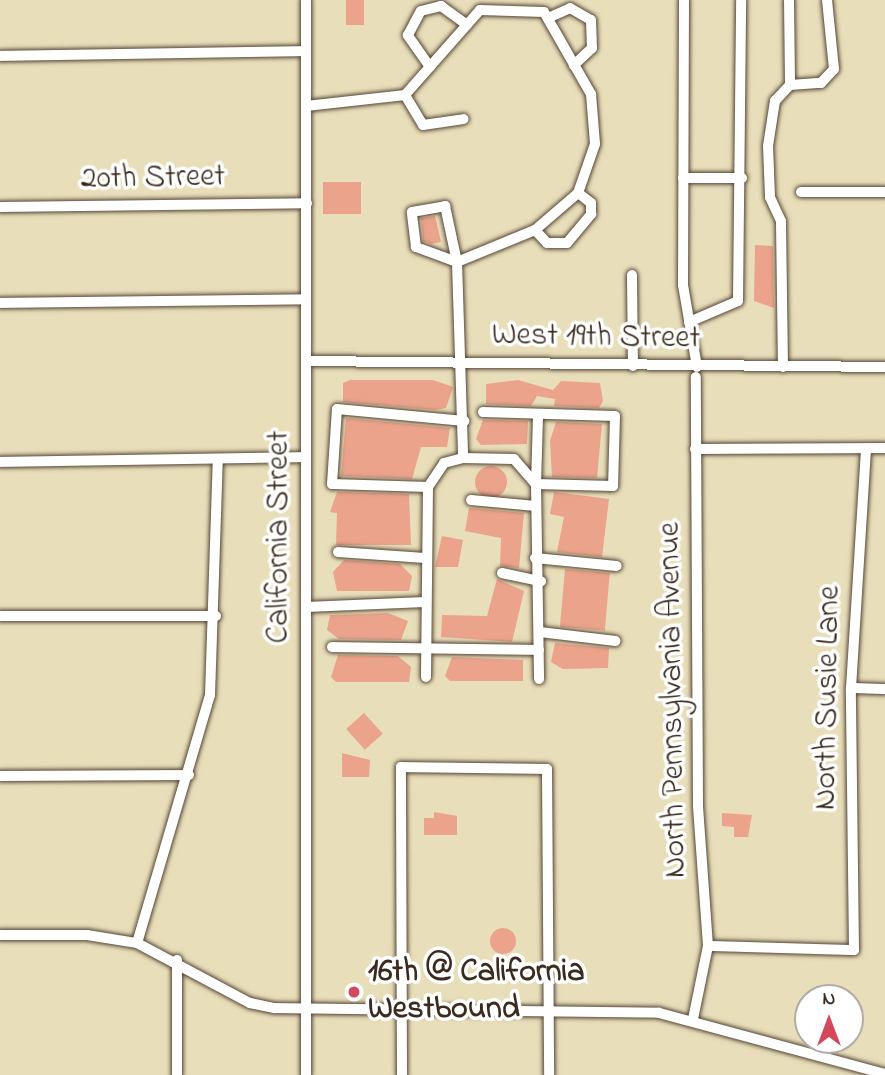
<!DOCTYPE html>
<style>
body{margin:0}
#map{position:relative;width:885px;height:1075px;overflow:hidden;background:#e8deba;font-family:"Indie Flower",sans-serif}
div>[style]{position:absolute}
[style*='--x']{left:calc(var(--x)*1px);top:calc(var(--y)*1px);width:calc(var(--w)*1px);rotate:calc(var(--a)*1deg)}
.building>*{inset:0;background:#eba38c;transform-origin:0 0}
.round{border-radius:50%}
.roads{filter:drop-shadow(0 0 2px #554535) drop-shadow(0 0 2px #554535)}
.minor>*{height:10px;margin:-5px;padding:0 5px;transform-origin:5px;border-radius:5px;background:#fff}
.dots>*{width:19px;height:19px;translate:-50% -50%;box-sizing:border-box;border:4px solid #fff;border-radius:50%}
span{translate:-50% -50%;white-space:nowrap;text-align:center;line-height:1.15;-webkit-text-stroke:7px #fff;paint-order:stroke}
.street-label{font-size:32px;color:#3b2a1e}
.poi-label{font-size:32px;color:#3b2a1e;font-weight:700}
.left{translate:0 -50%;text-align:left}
.north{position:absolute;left:794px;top:984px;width:70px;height:70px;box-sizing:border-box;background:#fff;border:2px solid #b1aaa5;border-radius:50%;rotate:0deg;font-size:19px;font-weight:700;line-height:28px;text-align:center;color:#3b2a1e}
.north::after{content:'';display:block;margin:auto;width:24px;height:32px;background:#d1495b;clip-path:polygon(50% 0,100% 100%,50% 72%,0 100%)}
</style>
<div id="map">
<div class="building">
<i style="left:346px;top:0;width:18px;height:25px"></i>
<i style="left:323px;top:182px;width:38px;height:32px"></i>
<i style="clip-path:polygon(435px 216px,441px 242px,431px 244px,423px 241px,421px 218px)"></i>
<i style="clip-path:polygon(755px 245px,773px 246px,774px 308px,754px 301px)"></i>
<i style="clip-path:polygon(350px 380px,433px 380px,453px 387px,446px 408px,436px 410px,343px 402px,343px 383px)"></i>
<i style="clip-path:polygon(518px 380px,553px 390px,561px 381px,600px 383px,603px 401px,599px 408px,554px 406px,555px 399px,537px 396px,531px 406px,486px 404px,486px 384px)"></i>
<i style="clip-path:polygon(346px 418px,450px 428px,447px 447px,421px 447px,412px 479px,341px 476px)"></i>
<i style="clip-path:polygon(483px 420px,528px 421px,527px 444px,481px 445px,476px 439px)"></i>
<i style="clip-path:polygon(556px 422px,602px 424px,597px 478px,552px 477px,550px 441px)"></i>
<i class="round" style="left:475px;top:466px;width:32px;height:32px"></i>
<i style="clip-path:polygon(337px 492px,409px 494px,411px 545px,336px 545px,337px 513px,330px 512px)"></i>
<i style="clip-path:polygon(554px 492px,609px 499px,602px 557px,557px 552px,564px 517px,550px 514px)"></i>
<i style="clip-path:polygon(469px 508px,524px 513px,519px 568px,500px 566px,501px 538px,465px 531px)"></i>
<i style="clip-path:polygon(442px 536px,463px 540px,458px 567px,435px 567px)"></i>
<i style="clip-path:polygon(344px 560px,400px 564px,412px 576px,409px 591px,337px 591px,333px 572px)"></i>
<i style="left:565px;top:569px;width:45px;height:58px;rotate:5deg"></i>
<i style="clip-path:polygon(497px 579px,524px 591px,512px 642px,441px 637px,442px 615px,487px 616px)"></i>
<i style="clip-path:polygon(388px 613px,408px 621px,401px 640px,339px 639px,327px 630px,330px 615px)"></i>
<i style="clip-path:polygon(555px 643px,609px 648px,608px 668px,563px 669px,551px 662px)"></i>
<i style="clip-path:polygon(338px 655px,398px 656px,411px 667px,409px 682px,336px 682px,331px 677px)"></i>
<i style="clip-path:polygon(452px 657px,523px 660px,523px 681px,450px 681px,445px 676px)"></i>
<i style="left:364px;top:713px;width:28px;height:24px;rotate:48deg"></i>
<i style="clip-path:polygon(342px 753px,370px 760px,369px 777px,342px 777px)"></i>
<i style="clip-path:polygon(434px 812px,457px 816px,457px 835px,424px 835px,424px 818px,434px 818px)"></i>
<i style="clip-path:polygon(722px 813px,752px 815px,748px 837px,734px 837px,734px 827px,722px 826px)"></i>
<i class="round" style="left:490px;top:928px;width:26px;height:26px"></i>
</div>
<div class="roads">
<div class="minor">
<i style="--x:306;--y:0;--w:1075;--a:90"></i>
<i style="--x:684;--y:0;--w:285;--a:90.2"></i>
<i style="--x:683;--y:285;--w:83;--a:80.3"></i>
<i style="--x:789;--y:0;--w:85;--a:89.3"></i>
<i style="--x:548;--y:18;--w:24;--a:-24"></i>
<i style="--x:570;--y:8;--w:24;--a:30"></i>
<i style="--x:591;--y:20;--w:28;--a:88"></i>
<i style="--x:592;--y:48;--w:25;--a:137"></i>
<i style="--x:0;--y:56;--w:306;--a:-0.9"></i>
<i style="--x:430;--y:67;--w:39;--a:-125"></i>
<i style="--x:408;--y:35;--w:27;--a:-62"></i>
<i style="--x:421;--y:11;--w:21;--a:-14"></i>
<i style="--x:441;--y:6;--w:32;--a:36"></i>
<i style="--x:405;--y:95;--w:35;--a:59"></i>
<i style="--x:423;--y:125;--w:41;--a:-8.3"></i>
<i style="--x:306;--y:106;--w:100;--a:-6.3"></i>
<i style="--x:405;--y:95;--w:113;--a:-48.6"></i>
<i style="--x:480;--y:10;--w:64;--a:1.8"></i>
<i style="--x:544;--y:12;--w:95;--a:60.2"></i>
<i style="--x:591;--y:94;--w:50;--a:85.4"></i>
<i style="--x:595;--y:144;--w:52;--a:109.1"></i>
<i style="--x:578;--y:193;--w:57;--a:139.3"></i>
<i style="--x:535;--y:230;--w:84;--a:157.7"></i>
<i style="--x:457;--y:262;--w:44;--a:-159.9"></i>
<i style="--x:416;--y:247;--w:35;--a:-97"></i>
<i style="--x:412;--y:212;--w:34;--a:-10"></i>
<i style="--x:445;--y:206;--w:57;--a:77.9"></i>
<i style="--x:457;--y:262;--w:196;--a:88.2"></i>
<i style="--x:683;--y:178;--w:59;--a:0"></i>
<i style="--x:801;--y:192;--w:84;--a:0"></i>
<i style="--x:0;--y:207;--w:307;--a:-0.7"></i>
<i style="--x:535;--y:230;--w:18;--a:47"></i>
<i style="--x:547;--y:243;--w:20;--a:0"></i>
<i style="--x:567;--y:243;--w:38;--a:-50"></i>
<i style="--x:591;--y:214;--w:11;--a:-90"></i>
<i style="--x:591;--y:203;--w:16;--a:-142"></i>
<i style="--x:632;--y:275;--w:91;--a:89.4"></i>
<i style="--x:0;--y:303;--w:306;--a:-0.7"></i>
<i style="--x:689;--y:322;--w:53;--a:-23.2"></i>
<i style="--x:738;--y:301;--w:301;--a:-89.4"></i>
<i style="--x:306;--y:361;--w:579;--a:0.59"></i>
<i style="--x:783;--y:367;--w:146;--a:-90.8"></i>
<i style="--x:781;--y:221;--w:26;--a:-115"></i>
<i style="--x:770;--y:197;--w:51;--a:-92.2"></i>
<i style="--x:768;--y:146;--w:46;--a:-81.2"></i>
<i style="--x:775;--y:101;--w:22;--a:-47"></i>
<i style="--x:790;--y:85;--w:31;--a:-4"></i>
<i style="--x:821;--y:83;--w:19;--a:-47"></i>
<i style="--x:834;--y:69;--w:69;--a:-95.8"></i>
<i style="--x:483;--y:412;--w:132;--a:1.7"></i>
<i style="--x:615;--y:416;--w:70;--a:91.6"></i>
<i style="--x:613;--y:486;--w:77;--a:-178.5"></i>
<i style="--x:536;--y:484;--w:68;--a:-88.3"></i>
<i style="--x:695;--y:449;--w:190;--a:-0.3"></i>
<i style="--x:0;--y:462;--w:306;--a:-0.9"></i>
<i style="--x:428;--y:487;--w:96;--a:-178.2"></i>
<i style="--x:332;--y:484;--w:75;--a:-86.2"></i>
<i style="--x:337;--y:409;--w:128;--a:5.4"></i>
<i style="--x:471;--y:500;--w:65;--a:5.3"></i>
<i style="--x:338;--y:552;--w:87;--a:3.9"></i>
<i style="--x:535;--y:558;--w:82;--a:5.6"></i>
<i style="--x:502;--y:573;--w:40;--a:12"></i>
<i style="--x:306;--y:607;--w:119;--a:-2.4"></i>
<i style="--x:0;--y:616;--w:216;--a:0"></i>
<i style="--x:540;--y:632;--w:76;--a:6.8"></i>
<i style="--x:332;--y:647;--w:207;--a:0.8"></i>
<i style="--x:426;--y:677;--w:190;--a:-89.4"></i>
<i style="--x:428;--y:487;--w:29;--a:-56"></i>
<i style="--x:444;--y:463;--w:20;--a:-15"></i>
<i style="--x:463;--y:458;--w:51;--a:1.1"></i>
<i style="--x:514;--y:459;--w:33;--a:49"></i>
<i style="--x:536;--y:484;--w:195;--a:89.1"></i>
<i style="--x:851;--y:688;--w:34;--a:2"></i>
<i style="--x:0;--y:776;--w:189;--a:-0.3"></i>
<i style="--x:0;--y:935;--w:87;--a:0"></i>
<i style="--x:87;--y:935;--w:51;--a:9.1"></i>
<i style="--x:137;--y:943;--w:128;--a:28"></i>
<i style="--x:250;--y:1003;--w:25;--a:12"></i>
<i style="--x:274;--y:1008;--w:385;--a:0.7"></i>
<i style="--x:659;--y:1013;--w:234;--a:15.1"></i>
<i style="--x:137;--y:943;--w:259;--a:-73.6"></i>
<i style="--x:210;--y:695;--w:236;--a:-88.1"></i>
<i style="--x:708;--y:946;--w:146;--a:1.6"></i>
<i style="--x:854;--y:950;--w:262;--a:-90.7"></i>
<i style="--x:851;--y:688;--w:240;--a:-86.4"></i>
<i style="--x:177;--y:960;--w:115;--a:90"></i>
<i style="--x:693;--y:1019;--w:75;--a:-78.4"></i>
<i style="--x:708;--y:946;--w:141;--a:-94.1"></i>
<i style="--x:698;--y:805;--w:428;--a:-90.3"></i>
<i style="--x:402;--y:1075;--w:308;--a:-90.2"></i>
<i style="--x:401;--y:767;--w:146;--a:0.8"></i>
<i style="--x:547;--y:769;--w:306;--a:89.6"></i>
</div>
</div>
<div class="dots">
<i style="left:354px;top:992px;background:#d1495b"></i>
</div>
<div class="street-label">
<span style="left:153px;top:179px;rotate:-1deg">20th Street</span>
<span style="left:596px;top:338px;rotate:1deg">West 19th Street</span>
<span style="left:280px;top:537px;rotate:-90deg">California Street</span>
<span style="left:829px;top:698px;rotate:-89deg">North Susie Lane</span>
<span style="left:674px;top:700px;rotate:-91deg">North Pennsylvania Avenue</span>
</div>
<div class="poi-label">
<span class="left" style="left:368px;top:992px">16th @ California<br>Westbound</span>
</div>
<div class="north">N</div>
</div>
